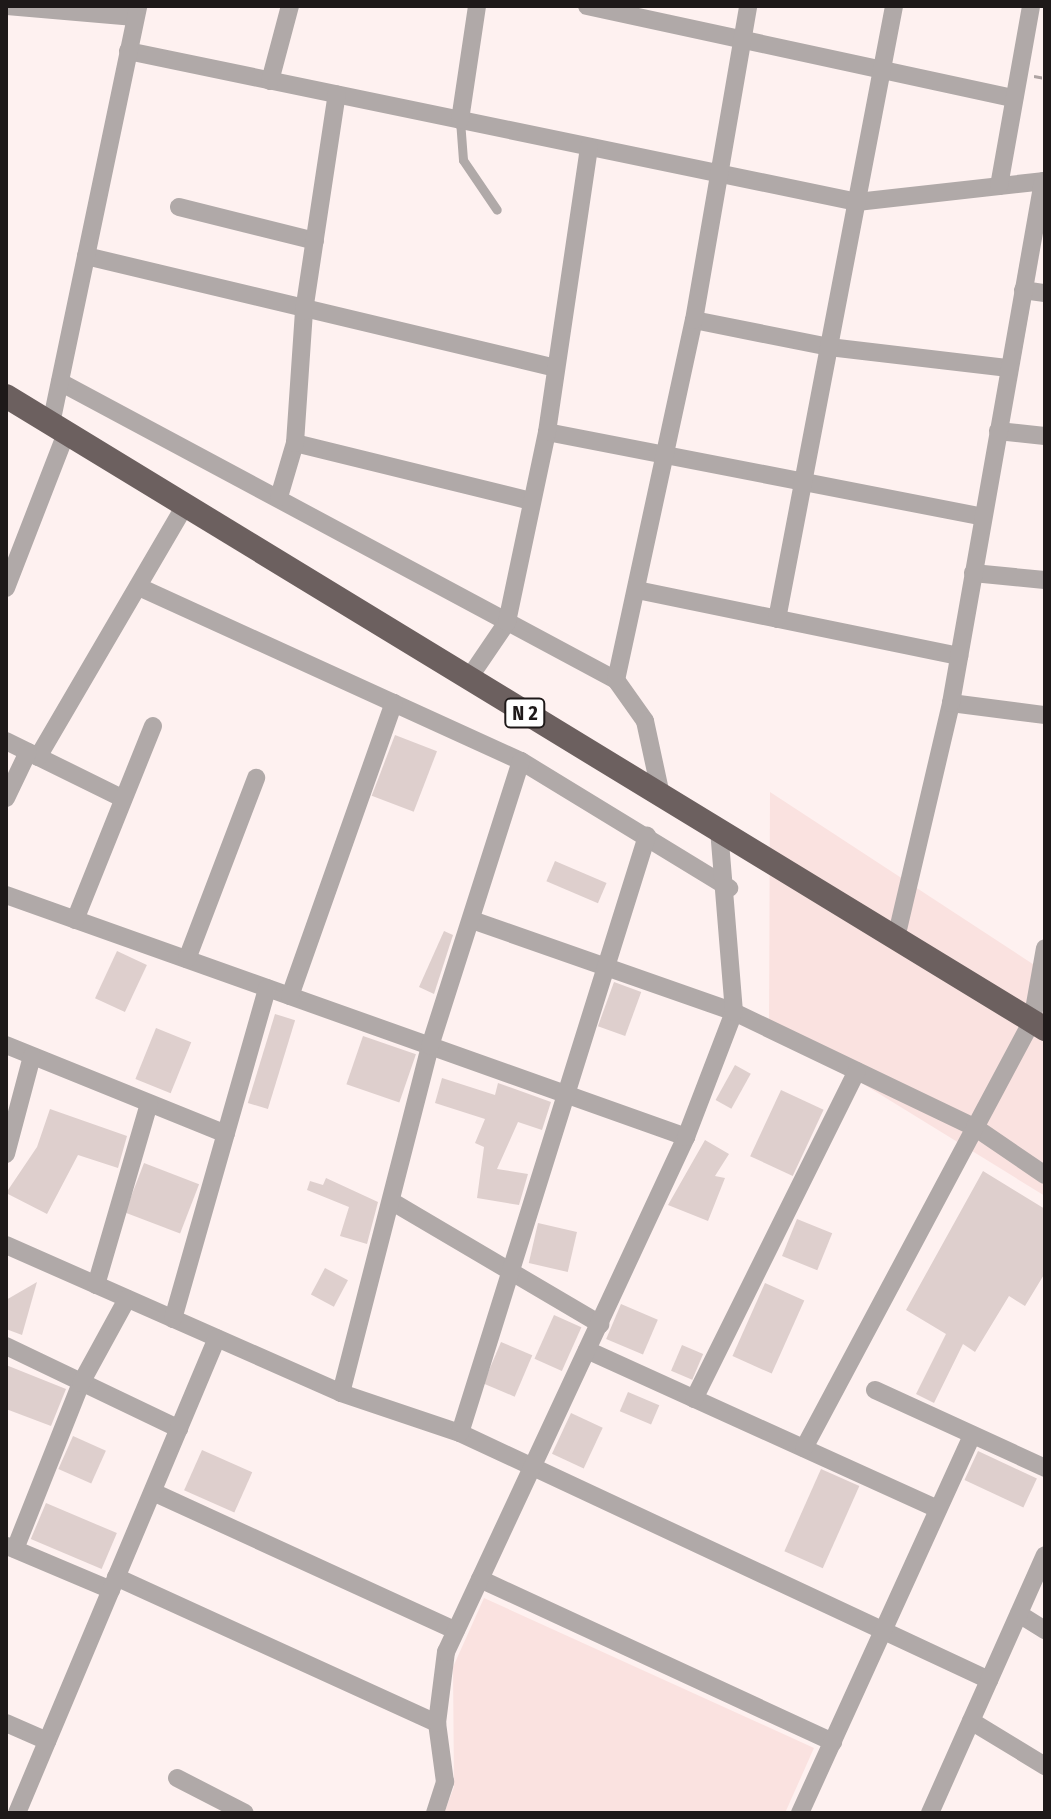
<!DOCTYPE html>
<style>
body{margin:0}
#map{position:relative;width:1051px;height:1819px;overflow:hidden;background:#fef1f0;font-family:"Fira Sans Condensed",sans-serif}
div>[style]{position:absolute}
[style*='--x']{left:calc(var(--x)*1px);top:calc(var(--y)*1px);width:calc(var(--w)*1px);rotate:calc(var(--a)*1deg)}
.built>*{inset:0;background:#fae2e0}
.building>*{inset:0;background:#decfcd;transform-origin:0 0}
.path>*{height:3px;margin-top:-1.5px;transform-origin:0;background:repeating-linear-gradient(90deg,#aea4a3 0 8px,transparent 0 12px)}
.service>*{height:9px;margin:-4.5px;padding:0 4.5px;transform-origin:4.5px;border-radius:4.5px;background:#b0a9a8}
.minor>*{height:18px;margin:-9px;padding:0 9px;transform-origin:9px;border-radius:9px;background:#b0a9a8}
.trunk>*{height:24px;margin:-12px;padding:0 12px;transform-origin:12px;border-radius:12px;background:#6c605f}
span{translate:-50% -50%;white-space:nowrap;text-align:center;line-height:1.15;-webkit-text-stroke:7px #fff;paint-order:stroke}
.shield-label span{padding:2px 6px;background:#fff;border:2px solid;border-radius:6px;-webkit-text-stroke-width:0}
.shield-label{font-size:20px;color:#1e1919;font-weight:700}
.frame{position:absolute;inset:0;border:8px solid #1e1919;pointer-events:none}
</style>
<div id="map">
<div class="built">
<i style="clip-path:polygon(770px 792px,1045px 972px,1045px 1196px,769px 1026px)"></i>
<i style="clip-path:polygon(484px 1598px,814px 1748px,785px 1813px,444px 1813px,454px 1787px,453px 1667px)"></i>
</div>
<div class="building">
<i style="left:395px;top:735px;width:45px;height:65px;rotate:21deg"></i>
<i style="left:555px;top:861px;width:56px;height:22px;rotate:23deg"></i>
<i style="clip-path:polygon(444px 931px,453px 935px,434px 994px,419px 987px)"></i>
<i style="left:117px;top:951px;width:33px;height:52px;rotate:25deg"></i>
<i style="left:614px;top:982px;width:29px;height:47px;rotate:20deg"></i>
<i style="left:275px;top:1014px;width:21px;height:93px;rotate:17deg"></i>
<i style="left:156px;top:1028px;width:38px;height:55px;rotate:22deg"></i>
<i style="left:363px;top:1036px;width:56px;height:51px;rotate:19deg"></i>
<i style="left:735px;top:1065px;width:18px;height:40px;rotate:29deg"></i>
<i style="clip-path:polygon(442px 1078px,495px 1095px,498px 1083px,551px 1102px,542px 1130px,518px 1122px,497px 1169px,528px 1174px,519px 1205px,477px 1198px,484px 1147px,475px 1143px,485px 1119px,435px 1103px)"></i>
<i style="left:781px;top:1090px;width:47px;height:73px;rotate:25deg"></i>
<i style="clip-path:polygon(50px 1109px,127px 1136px,118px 1168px,78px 1155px,47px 1214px,6px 1193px,37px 1147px)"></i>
<i style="clip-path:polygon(705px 1140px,729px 1154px,715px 1176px,725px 1178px,708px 1221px,668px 1205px)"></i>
<i style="left:144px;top:1163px;width:59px;height:53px;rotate:21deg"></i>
<i style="clip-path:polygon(983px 1171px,1045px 1209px,1045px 1273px,1025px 1306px,1009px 1296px,975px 1352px,963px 1344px,934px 1403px,916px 1394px,946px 1334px,906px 1310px)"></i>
<i style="clip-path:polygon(326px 1178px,378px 1202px,367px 1244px,340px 1236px,349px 1207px,307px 1190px,310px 1181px,323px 1185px)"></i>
<i style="left:797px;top:1219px;width:38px;height:40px;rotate:22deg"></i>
<i style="left:538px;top:1223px;width:40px;height:41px;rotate:13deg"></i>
<i style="left:325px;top:1268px;width:26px;height:30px;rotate:28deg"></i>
<i style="clip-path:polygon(37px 1282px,22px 1335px,6px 1329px,6px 1300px)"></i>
<i style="left:765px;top:1283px;width:43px;height:80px;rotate:24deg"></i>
<i style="left:621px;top:1304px;width:40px;height:38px;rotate:23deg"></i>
<i style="left:554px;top:1315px;width:30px;height:48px;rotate:24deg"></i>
<i style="left:501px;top:1342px;width:34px;height:45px;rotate:23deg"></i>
<i style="left:682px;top:1345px;width:23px;height:28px;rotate:23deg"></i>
<i style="clip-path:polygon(6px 1365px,66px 1389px,51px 1426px,6px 1409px)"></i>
<i style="left:628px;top:1392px;width:34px;height:21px;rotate:23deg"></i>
<i style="left:571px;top:1413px;width:35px;height:45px;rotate:25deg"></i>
<i style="left:73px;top:1436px;width:36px;height:36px;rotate:24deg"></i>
<i style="left:202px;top:1450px;width:55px;height:44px;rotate:24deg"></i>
<i style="left:978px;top:1451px;width:65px;height:32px;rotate:25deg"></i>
<i style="left:821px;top:1469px;width:42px;height:90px;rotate:24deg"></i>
<i style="left:46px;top:1503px;width:77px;height:39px;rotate:23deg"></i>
</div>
<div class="path">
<i style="--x:1034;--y:76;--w:11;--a:10"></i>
</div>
<div class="service">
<i style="--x:460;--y:120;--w:40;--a:85.7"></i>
<i style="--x:463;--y:160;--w:60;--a:55.8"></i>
</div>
<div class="minor">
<i style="--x:7;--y:6;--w:128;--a:4.9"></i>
<i style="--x:587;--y:6;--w:437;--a:12.2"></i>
<i style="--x:128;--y:51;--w:744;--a:11.7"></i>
<i style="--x:857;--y:202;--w:189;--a:-6.4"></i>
<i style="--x:270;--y:81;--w:78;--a:-75.1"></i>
<i style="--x:460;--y:120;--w:115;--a:-81.5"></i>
<i style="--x:999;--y:186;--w:183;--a:-79.9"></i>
<i style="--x:179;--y:207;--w:140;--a:14"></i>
<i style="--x:86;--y:256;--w:483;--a:13.4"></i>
<i style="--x:1023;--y:290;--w:22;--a:8"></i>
<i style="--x:694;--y:320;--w:138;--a:11.3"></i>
<i style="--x:829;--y:347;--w:181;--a:6.7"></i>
<i style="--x:60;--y:382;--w:631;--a:28.19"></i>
<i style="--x:616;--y:680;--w:50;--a:54.7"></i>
<i style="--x:645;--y:721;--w:76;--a:77.8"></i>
<i style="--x:51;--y:424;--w:427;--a:-78.2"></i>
<i style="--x:998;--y:431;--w:47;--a:6.1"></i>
<i style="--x:547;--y:432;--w:444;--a:11"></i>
<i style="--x:295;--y:443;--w:244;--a:13.8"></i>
<i style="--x:279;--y:497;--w:56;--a:-73.5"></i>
<i style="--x:295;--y:443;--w:132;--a:-86.1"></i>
<i style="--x:304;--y:311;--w:219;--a:-81.4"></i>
<i style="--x:973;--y:573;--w:72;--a:5.6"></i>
<i style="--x:139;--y:587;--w:420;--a:24.5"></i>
<i style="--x:521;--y:761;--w:244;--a:31.4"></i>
<i style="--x:6;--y:588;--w:166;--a:-68.8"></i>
<i style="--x:637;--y:590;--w:329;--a:11.6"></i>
<i style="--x:777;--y:619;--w:624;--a:-79.19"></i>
<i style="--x:469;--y:678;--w:68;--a:-55.8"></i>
<i style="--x:507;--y:622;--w:194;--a:-78.1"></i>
<i style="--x:547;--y:432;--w:288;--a:-81.6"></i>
<i style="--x:616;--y:680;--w:368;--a:-77.8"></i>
<i style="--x:694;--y:320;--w:319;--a:-80.2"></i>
<i style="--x:951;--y:703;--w:95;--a:7.3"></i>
<i style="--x:6;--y:741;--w:129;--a:26.2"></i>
<i style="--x:38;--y:757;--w:292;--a:-59.7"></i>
<i style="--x:6;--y:798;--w:51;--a:-64.4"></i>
<i style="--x:6;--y:895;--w:722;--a:19.59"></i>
<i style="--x:75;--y:920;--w:209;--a:-68.1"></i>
<i style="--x:472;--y:920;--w:278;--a:19.3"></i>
<i style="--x:734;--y:1012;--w:268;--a:25.6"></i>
<i style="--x:976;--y:1128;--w:83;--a:34.3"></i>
<i style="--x:896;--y:938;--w:241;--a:-76.8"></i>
<i style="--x:951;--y:703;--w:530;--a:-80"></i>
<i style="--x:187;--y:959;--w:194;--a:-69.1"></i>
<i style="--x:290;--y:996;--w:311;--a:-70.5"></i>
<i style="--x:6;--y:1045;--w:237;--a:22"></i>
<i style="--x:6;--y:1154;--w:101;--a:-75.1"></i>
<i style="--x:391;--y:1201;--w:243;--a:30.5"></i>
<i style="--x:6;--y:1245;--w:366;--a:23.8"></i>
<i style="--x:341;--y:1393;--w:126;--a:18.6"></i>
<i style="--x:460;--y:1433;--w:584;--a:25.03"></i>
<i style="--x:96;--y:1285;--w:189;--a:-73.7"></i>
<i style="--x:173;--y:1319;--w:344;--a:-74.1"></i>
<i style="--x:6;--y:1346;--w:192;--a:25.6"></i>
<i style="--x:587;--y:1350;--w:385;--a:24.4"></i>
<i style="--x:875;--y:1390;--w:187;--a:24.6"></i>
<i style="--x:341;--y:1393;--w:358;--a:-75.6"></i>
<i style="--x:430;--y:1046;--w:299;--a:-72.3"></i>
<i style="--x:694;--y:1399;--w:366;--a:-63.6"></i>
<i style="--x:460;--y:1433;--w:626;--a:-72.61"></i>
<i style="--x:804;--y:1448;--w:484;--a:-61.9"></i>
<i style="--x:1032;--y:1021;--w:74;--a:-79.9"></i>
<i style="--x:153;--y:1492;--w:333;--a:24.6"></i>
<i style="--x:7;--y:1546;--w:113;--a:22.9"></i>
<i style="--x:15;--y:1549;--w:179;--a:-68.3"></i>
<i style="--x:81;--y:1383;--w:96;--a:-61.3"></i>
<i style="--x:116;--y:1577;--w:353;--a:24.5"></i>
<i style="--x:480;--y:1579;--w:389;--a:24.8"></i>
<i style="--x:1019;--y:1614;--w:31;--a:32"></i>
<i style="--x:971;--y:1721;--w:87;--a:31.3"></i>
<i style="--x:6;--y:1723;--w:45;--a:23.7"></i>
<i style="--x:177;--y:1778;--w:76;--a:27.2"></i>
<i style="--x:17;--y:1813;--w:515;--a:-67.17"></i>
<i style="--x:435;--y:1813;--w:33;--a:-72"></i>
<i style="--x:445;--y:1782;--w:60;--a:-97.7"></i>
<i style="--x:437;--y:1723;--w:72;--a:-82.8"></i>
<i style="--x:446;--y:1652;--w:568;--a:-65.01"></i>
<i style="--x:686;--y:1137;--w:134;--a:-69"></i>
<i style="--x:734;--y:1012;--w:183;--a:-94.7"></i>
<i style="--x:800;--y:1813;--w:415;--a:-65.5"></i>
<i style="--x:930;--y:1813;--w:282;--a:-66"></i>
</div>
<div class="trunk">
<i style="--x:6;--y:396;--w:1217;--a:31.35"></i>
</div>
<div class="shield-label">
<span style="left:525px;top:713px">N 2</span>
</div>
<div class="frame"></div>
</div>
